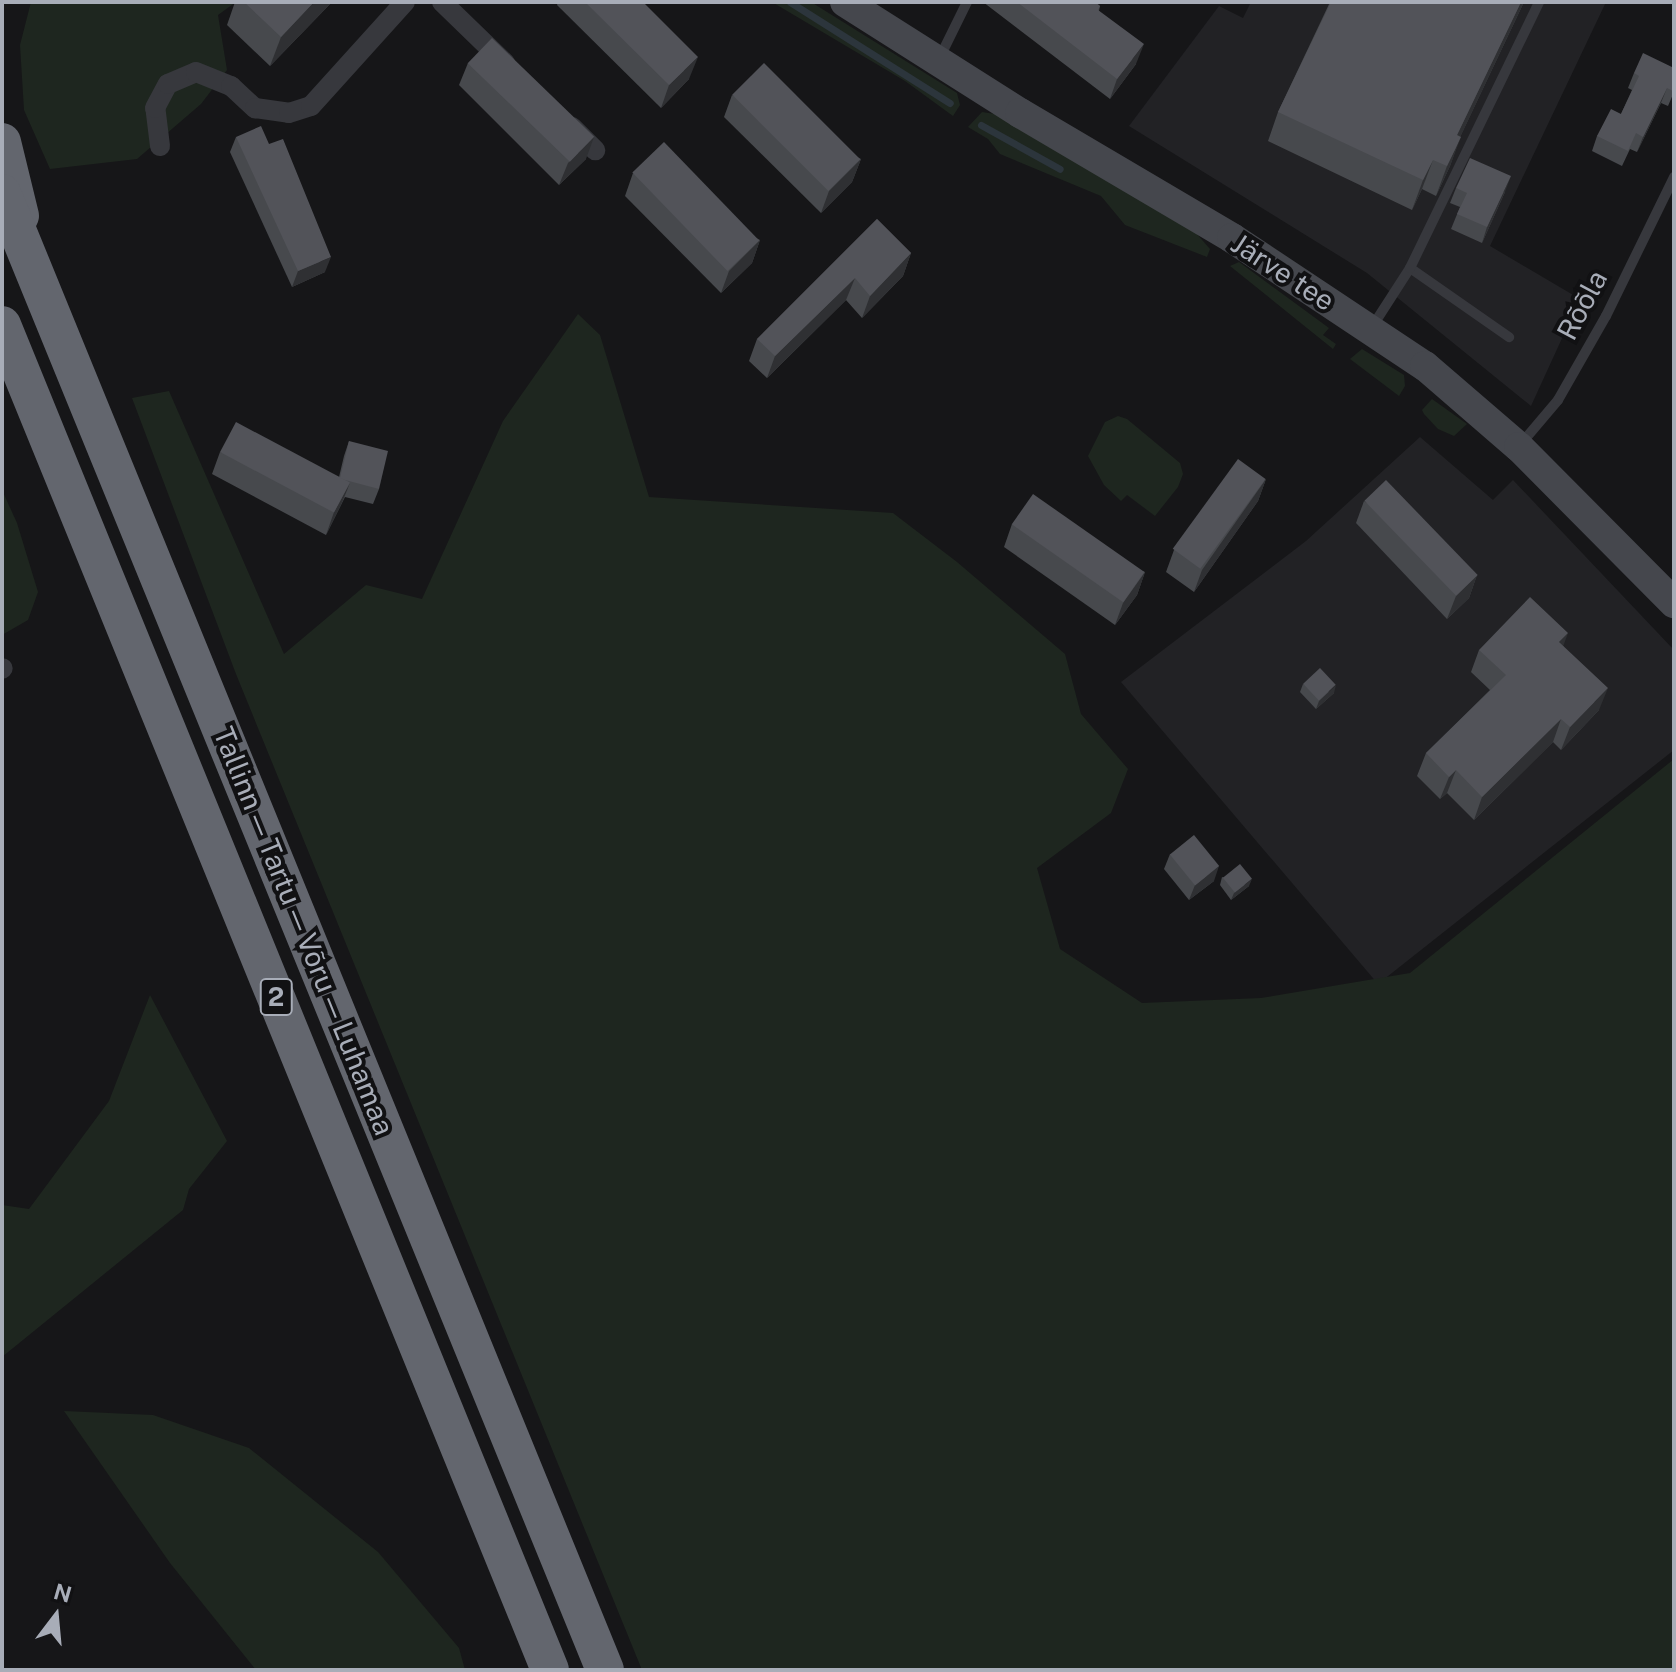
<!DOCTYPE html>
<meta charset="utf-8">
<style>
body{margin:0}
#map{position:relative;width:1676px;height:1672px;overflow:hidden;background:#161618;font-family:"Public Sans",sans-serif}
div>[style]{position:absolute}
[style*='--x']{left:calc(var(--x)*1px);top:calc(var(--y)*1px);width:calc(var(--w)*1px);rotate:calc(var(--a)*1deg)}
.built>*{inset:0;background:#222225}
.green>*{inset:0;background:#1e261f}
.stream>*{height:7px;margin:-3.5px;padding:0 3.5px;transform-origin:3.5px;border-radius:3.5px;background:#2c353c}
.lane>*{height:10px;margin:-5px;padding:0 5px;transform-origin:5px;border-radius:5px;background:#37383d}
.street>*{height:20px;margin:-10px;padding:0 10px;transform-origin:10px;border-radius:10px;background:#37383d}
.secondary>*{height:30px;margin:-15px;padding:0 15px;transform-origin:15px;border-radius:15px;background:#45474d}
.highway>*{height:38px;margin:-19px;padding:0 19px;transform-origin:19px;border-radius:19px;background:#63666e}
.wall>*{inset:0;background:#47494d}
.shaded-wall>*{inset:0;background:#2f3033}
.building>*{inset:0;background:#525359;transform-origin:0 0}
span{translate:-50% -50%;white-space:nowrap;text-align:center;line-height:1.15;-webkit-text-stroke:8px #111113;paint-order:stroke}
.shield-label span{padding:2px 6px;background:#111113;border:2px solid;border-radius:6px;-webkit-text-stroke-width:0}
.shield-label{font-size:26px;color:#a8adb8;font-weight:700}
.street-label{font-size:28px;color:#a8adb8}
.frame{position:absolute;inset:0;border:4px solid #a8adb8;pointer-events:none}
.north{position:absolute;left:16px;top:1576px;width:80px;height:80px;-webkit-text-stroke:6px #111113;paint-order:stroke;rotate:16deg;font-size:22px;font-weight:700;line-height:32px;text-align:center;color:#a8adb8}
.north::after{content:'';display:block;margin:auto;width:28px;height:36px;background:#a8adb8;clip-path:polygon(50% 0,100% 100%,50% 72%,0 100%)}
</style>
<div id="map">
<div class="built">
<i style="clip-path:polygon(1251px 2px,1606px 2px,1490px 246px,1580px 299px,1531px 406px,1367px 273px,1129px 126px,1219px 6px,1243px 18px)"></i>
<i style="clip-path:polygon(1420px 437px,1493px 500px,1513px 480px,1674px 650px,1674px 750px,1378px 984px,1121px 682px,1306px 541px)"></i>
</div>
<div class="green">
<i style="clip-path:polygon(31px 2px,236px 2px,218px 15px,227px 70px,201px 104px,137px 159px,50px 169px,24px 110px,20px 45px)"></i>
<i style="clip-path:polygon(772px 2px,811px 2px,957px 93px,960px 105px,953px 116px,905px 81px)"></i>
<i style="clip-path:polygon(982px 112px,995px 114px,1196px 233px,1210px 249px,1207px 257px,1125px 225px,1101px 196px,1000px 154px,988px 139px,968px 127px)"></i>
<i style="clip-path:polygon(1239px 262px,1329px 328px,1323px 335px,1336px 344px,1333px 349px,1230px 266px)"></i>
<i style="clip-path:polygon(578px 314px,600px 335px,649px 497px,893px 513px,957px 562px,1065px 654px,1081px 714px,1128px 769px,1111px 813px,1037px 868px,1060px 949px,1142px 1003px,1261px 998px,1410px 973px,1674px 759px,1674px 1670px,642px 1670px,236px 674px,132px 398px,169px 391px,284px 654px,366px 585px,422px 599px,503px 421px)"></i>
<i style="clip-path:polygon(1362px 349px,1404px 375px,1405px 386px,1399px 396px,1350px 359px)"></i>
<i style="clip-path:polygon(1432px 399px,1467px 424px,1454px 436px,1438px 429px,1424px 414px,1422px 410px)"></i>
<i style="clip-path:polygon(1118px 416px,1127px 419px,1180px 463px,1183px 474px,1178px 487px,1155px 516px,1127px 495px,1121px 501px,1104px 485px,1088px 456px,1105px 422px)"></i>
<i style="clip-path:polygon(2px 490px,17px 523px,38px 592px,28px 620px,2px 635px)"></i>
<i style="clip-path:polygon(150px 995px,227px 1141px,189px 1189px,183px 1210px,2px 1357px,2px 1205px,29px 1209px,109px 1101px)"></i>
<i style="clip-path:polygon(64px 1411px,153px 1415px,249px 1448px,378px 1552px,459px 1648px,465px 1670px,256px 1670px,170px 1563px)"></i>
</div>
<div class="stream">
<i style="--x:790;--y:2;--w:189;--a:32.3"></i>
<i style="--x:981;--y:125;--w:90;--a:29.1"></i>
</div>
<div class="lane">
<i style="--x:939;--y:59;--w:64;--a:-63.8"></i>
<i style="--x:1410;--y:268;--w:121;--a:34.9"></i>
<i style="--x:1372;--y:327;--w:70;--a:-57.2"></i>
<i style="--x:1410;--y:268;--w:296;--a:-64.1"></i>
<i style="--x:1520;--y:445;--w:59;--a:-49.8"></i>
<i style="--x:1558;--y:400;--w:97;--a:-60.3"></i>
<i style="--x:1606;--y:316;--w:155;--a:-63.9"></i>
</div>
<div class="street">
<i style="--x:442;--y:2;--w:88;--a:44.1"></i>
<i style="--x:572;--y:127;--w:33;--a:45"></i>
<i style="--x:160;--y:146;--w:38;--a:-97"></i>
<i style="--x:155;--y:108;--w:27;--a:-62"></i>
<i style="--x:168;--y:84;--w:30;--a:-23"></i>
<i style="--x:196;--y:72;--w:38;--a:22"></i>
<i style="--x:231;--y:86;--w:33;--a:43"></i>
<i style="--x:255;--y:108;--w:34;--a:8"></i>
<i style="--x:289;--y:113;--w:23;--a:-18"></i>
<i style="--x:311;--y:106;--w:140;--a:-47.9"></i>
<i style="--x:2;--y:669;--w:1;--a:-45"></i>
</div>
<div class="secondary">
<i style="--x:845;--y:2;--w:207;--a:32.4"></i>
<i style="--x:1020;--y:113;--w:246;--a:30.5"></i>
<i style="--x:1232;--y:238;--w:232;--a:33.6"></i>
<i style="--x:1425;--y:366;--w:124;--a:40.8"></i>
<i style="--x:1519;--y:447;--w:220;--a:45.2"></i>
</div>
<div class="highway">
<i style="--x:2;--y:142;--w:76;--a:76.3"></i>
<i style="--x:2;--y:193;--w:1595;--a:67.79"></i>
<i style="--x:2;--y:325;--w:1452;--a:67.83"></i>
</div>
<div class="wall">
<i style="clip-path:polygon(235px 2px,332px 2px,270px 66px,227px 25px)"></i>
<i style="clip-path:polygon(558px 2px,643px 2px,689px 79px,661px 108px,557px 5px)"></i>
<i style="clip-path:polygon(983px 2px,1095px 2px,1100px 6px,1099px 11px,1136px 64px,1110px 99px)"></i>
<i style="clip-path:polygon(1330px 2px,1524px 2px,1460px 137px,1450px 166px,1436px 196px,1422px 189px,1412px 210px,1268px 141px,1278px 112px)"></i>
<i style="clip-path:polygon(468px 63px,586px 159px,559px 185px,459px 85px)"></i>
<i style="clip-path:polygon(1674px 68px,1674px 92px,1668px 106px,1661px 103px,1637px 152px,1630px 149px,1622px 166px,1592px 151px,1597px 136px,1621px 114px,1632px 90px,1628px 88px,1634px 73px)"></i>
<i style="clip-path:polygon(732px 95px,861px 159px,852px 182px,821px 213px,724px 117px)"></i>
<i style="clip-path:polygon(236px 137px,269px 144px,325px 272px,292px 287px,230px 152px)"></i>
<i style="clip-path:polygon(633px 173px,760px 240px,752px 263px,721px 293px,625px 196px)"></i>
<i style="clip-path:polygon(1456px 188px,1505px 192px,1482px 243px,1451px 229px,1460px 207px,1450px 203px)"></i>
<i style="clip-path:polygon(877px 219px,911px 253px,903px 276px,862px 318px,846px 300px,767px 378px,749px 361px,757px 339px)"></i>
<i style="clip-path:polygon(349px 441px,379px 489px,373px 504px,345px 497px,326px 535px,212px 474px,220px 452px,339px 477px,344px 456px)"></i>
<i style="clip-path:polygon(1266px 479px,1258px 501px,1194px 592px,1166px 572px,1174px 550px)"></i>
<i style="clip-path:polygon(1364px 501px,1477px 575px,1469px 598px,1447px 619px,1356px 523px)"></i>
<i style="clip-path:polygon(1012px 524px,1145px 572px,1137px 595px,1115px 625px,1004px 547px)"></i>
<i style="clip-path:polygon(1563px 646px,1599px 710px,1561px 750px,1553px 742px,1474px 820px,1447px 793px,1440px 799px,1417px 776px,1426px 753px,1490px 690px,1471px 672px,1479px 650px)"></i>
<i style="clip-path:polygon(1303px 684px,1334px 693px,1316px 709px,1300px 692px)"></i>
<i style="clip-path:polygon(1170px 854px,1214px 881px,1189px 900px,1164px 869px)"></i>
<i style="clip-path:polygon(1222px 877px,1249px 886px,1231px 900px,1220px 885px)"></i>
</div>
<div class="shaded-wall">
<i style="clip-path:polygon(314px 2px,332px 2px,270px 66px,281px 37px)"></i>
<i style="clip-path:polygon(1521px 2px,1524px 2px,1447px 165px,1457px 135px)"></i>
<i style="clip-path:polygon(1144px 44px,1136px 64px,1110px 99px,1117px 79px)"></i>
<i style="clip-path:polygon(698px 57px,689px 79px,661px 108px,669px 85px)"></i>
<i style="clip-path:polygon(1667px 88px,1661px 103px,1637px 152px,1643px 137px)"></i>
<i style="clip-path:polygon(594px 137px,586px 159px,559px 185px,568px 163px)"></i>
<i style="clip-path:polygon(1461px 137px,1450px 166px,1436px 196px,1447px 166px)"></i>
<i style="clip-path:polygon(861px 159px,852px 182px,821px 213px,829px 191px)"></i>
<i style="clip-path:polygon(1433px 160px,1422px 189px,1412px 210px,1423px 180px)"></i>
<i style="clip-path:polygon(1511px 176px,1505px 192px,1482px 243px,1487px 227px)"></i>
<i style="clip-path:polygon(760px 240px,752px 263px,721px 293px,729px 271px)"></i>
<i style="clip-path:polygon(911px 253px,903px 276px,862px 318px,870px 296px)"></i>
<i style="clip-path:polygon(331px 257px,325px 272px,292px 287px,298px 271px)"></i>
<i style="clip-path:polygon(855px 278px,846px 300px,767px 378px,775px 356px)"></i>
<i style="clip-path:polygon(1266px 479px,1258px 501px,1194px 592px,1202px 570px)"></i>
<i style="clip-path:polygon(350px 483px,341px 505px,326px 535px,334px 512px)"></i>
<i style="clip-path:polygon(1145px 572px,1137px 595px,1115px 625px,1123px 603px)"></i>
<i style="clip-path:polygon(1477px 575px,1469px 598px,1447px 619px,1456px 596px)"></i>
<i style="clip-path:polygon(1568px 633px,1560px 655px,1559px 642px)"></i>
<i style="clip-path:polygon(1336px 685px,1334px 693px,1316px 709px,1319px 701px)"></i>
<i style="clip-path:polygon(1608px 688px,1599px 710px,1561px 750px,1570px 727px)"></i>
<i style="clip-path:polygon(1561px 719px,1553px 742px,1474px 820px,1482px 797px)"></i>
<i style="clip-path:polygon(1456px 770px,1447px 793px,1440px 799px,1449px 777px)"></i>
<i style="clip-path:polygon(1219px 866px,1214px 881px,1189px 900px,1195px 885px)"></i>
<i style="clip-path:polygon(1252px 879px,1249px 886px,1231px 900px,1234px 893px)"></i>
</div>
<div class="building">
<i style="clip-path:polygon(244px 2px,314px 2px,281px 37px)"></i>
<i style="clip-path:polygon(585px 2px,643px 2px,698px 57px,669px 85px)"></i>
<i style="clip-path:polygon(1017px 2px,1095px 2px,1100px 6px,1098px 10px,1144px 44px,1117px 79px)"></i>
<i style="clip-path:polygon(1331px 2px,1521px 2px,1457px 135px,1461px 137px,1447px 166px,1433px 160px,1423px 180px,1278px 112px)"></i>
<i style="left:492px;top:38px;width:142px;height:35px;rotate:44deg"></i>
<i style="clip-path:polygon(1643px 53px,1674px 68px,1674px 89px,1673px 91px,1667px 88px,1643px 137px,1636px 133px,1628px 151px,1597px 136px,1611px 109px,1621px 114px,1639px 76px,1634px 73px)"></i>
<i style="left:764px;top:63px;width:136px;height:45px;rotate:45deg"></i>
<i style="clip-path:polygon(261px 126px,269px 144px,283px 139px,331px 257px,298px 271px,236px 137px)"></i>
<i style="left:664px;top:142px;width:137px;height:44px;rotate:46deg"></i>
<i style="clip-path:polygon(1470px 158px,1511px 176px,1487px 227px,1457px 214px,1467px 193px,1456px 188px)"></i>
<i style="clip-path:polygon(877px 219px,911px 253px,870px 296px,855px 278px,775px 356px,757px 339px)"></i>
<i style="left:236px;top:422px;width:129px;height:34px;rotate:28deg"></i>
<i style="clip-path:polygon(349px 441px,388px 451px,379px 489px,345px 480px,340px 478px)"></i>
<i style="left:1238px;top:459px;width:34px;height:111px;rotate:36deg"></i>
<i style="left:1386px;top:480px;width:132px;height:30px;rotate:46deg"></i>
<i style="left:1033px;top:494px;width:136px;height:37px;rotate:35deg"></i>
<i style="clip-path:polygon(1530px 597px,1568px 633px,1559px 642px,1608px 688px,1570px 727px,1561px 719px,1482px 797px,1456px 770px,1449px 777px,1426px 753px,1506px 675px,1479px 650px)"></i>
<i style="left:1320px;top:668px;width:23px;height:23px;rotate:47deg"></i>
<i style="left:1194px;top:835px;width:40px;height:31px;rotate:51deg"></i>
<i style="left:1240px;top:864px;width:19px;height:22px;rotate:51deg"></i>
</div>
<div class="shield-label">
<span style="left:276px;top:997px">2</span>
</div>
<div class="street-label">
<span style="left:1283px;top:272px;rotate:33deg">Järve tee</span>
<span style="left:1582px;top:305px;rotate:-62deg">Rõõla</span>
<span style="left:304px;top:931px;rotate:68deg">Tallinn — Tartu — Võru — Luhamaa</span>
</div>
<div class="frame"></div>
<div class="north">N</div>
</div>
